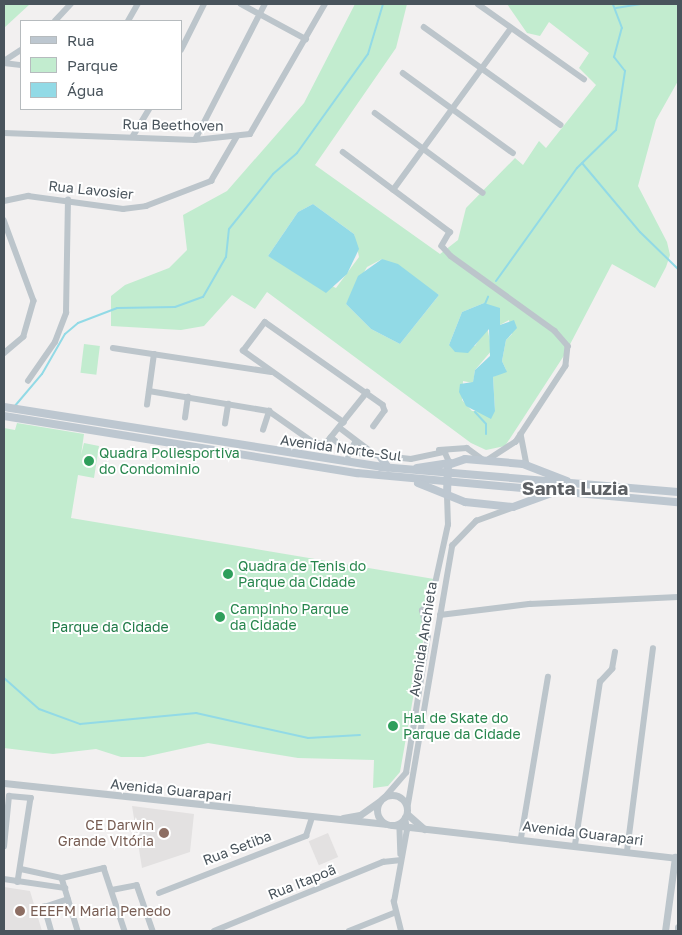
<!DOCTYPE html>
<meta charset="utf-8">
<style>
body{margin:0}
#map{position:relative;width:682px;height:935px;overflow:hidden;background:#f2f0f0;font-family:"Golos Text",sans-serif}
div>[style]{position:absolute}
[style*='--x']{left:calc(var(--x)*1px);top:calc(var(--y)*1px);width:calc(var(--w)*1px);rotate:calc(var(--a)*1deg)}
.education>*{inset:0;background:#e3e1e1;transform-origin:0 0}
.green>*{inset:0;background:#c2eccf;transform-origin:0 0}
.water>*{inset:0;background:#92dae6}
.stream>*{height:2px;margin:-1px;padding:0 1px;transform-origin:1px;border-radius:1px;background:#92dae6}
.minor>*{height:5.5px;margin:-2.75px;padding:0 2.75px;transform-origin:2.75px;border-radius:2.75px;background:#bcc5cb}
.tertiary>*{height:7px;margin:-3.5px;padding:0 3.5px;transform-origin:3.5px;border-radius:3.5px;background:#bcc5cb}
.tertiary>.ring{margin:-3.5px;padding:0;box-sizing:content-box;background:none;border:7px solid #bcc5cb;border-radius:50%}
.secondary>*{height:8px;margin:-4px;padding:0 4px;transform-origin:4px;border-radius:4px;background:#bdc7d0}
.dots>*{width:14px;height:14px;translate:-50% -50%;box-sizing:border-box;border:2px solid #fff;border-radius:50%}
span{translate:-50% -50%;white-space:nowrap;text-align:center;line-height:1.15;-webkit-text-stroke:4px #fff;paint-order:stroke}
.street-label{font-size:14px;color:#49545c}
.leisure-label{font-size:14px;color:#27864d}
.left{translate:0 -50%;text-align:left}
.park-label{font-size:14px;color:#1e7946}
.education-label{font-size:14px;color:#785e54}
.right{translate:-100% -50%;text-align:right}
.district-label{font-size:19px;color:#5d6064;font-weight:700}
.frame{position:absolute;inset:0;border:5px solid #49545c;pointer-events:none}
.legend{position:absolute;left:20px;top:20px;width:162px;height:90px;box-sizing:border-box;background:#fff;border:1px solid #b6bbbe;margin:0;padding:6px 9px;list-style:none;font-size:15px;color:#49545c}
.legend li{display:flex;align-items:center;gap:10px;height:25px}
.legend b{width:25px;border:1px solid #b6bbbe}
</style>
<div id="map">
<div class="education">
<i style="clip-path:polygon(132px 806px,194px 814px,190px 852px,142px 868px)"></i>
<i style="left:328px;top:833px;width:26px;height:21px;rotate:67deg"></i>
<i style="clip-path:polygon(4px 887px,30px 891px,42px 931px,4px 931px)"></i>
</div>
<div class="green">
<i style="clip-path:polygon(4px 4px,30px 4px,4px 28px)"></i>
<i style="clip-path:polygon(evenodd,355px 4px,407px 4px,396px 48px,315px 165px,440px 254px,458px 240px,466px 208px,515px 158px,523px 165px,539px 141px,546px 148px,596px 85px,579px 68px,589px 53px,549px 22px,540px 36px,527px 33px,507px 4px,678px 4px,678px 81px,656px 120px,638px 186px,667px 242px,670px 255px,666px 267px,655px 288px,612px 264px,565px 354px,505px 446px,486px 450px,471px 443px,267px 292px,255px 309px,232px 295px,204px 326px,181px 330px,111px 326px,111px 296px,125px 285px,169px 268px,187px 250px,183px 215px,227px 191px,304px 103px,355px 4px,313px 204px,354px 234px,359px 257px,336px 288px,268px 256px,298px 212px,313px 204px,355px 4px,382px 259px,439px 295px,400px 344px,371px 329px,346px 304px,367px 267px,382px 259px,355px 4px,484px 303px,500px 325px,509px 320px,512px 334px,506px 340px,502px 361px,506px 370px,493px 377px,495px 411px,472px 411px,462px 400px,463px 381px,473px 383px,475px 370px,492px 350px,487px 327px,475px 346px,449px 345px,462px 312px,484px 303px)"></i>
<i style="left:84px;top:344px;width:16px;height:29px;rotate:7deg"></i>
<i style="clip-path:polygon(17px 423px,84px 434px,81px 455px,84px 443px,99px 446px,94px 478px,78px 475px,71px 518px,434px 579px,400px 772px,388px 786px,373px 788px,374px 760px,298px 758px,208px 743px,144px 757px,121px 757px,96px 749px,53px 754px,4px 748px,4px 428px,15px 430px)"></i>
</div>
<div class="water">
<i style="clip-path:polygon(313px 204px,354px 234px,359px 249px,347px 274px,326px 293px,268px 256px,298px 212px)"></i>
<i style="clip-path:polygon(382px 259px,398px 264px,439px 295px,400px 344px,371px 329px,346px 304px,358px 276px)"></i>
<i style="clip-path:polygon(484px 303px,500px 308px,500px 325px,514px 320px,517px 328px,506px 340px,502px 361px,507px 372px,493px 377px,495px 411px,491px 419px,466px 406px,459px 392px,460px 384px,473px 382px,475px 370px,490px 356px,489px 329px,468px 353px,455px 352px,449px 345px,462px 312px)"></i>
</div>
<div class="stream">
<i style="--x:616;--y:8;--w:25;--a:-9"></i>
<i style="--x:582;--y:163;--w:90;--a:50"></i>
<i style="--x:640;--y:232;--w:53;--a:44.2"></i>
<i style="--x:496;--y:281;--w:139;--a:-54.4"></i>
<i style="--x:577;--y:168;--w:54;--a:-44.3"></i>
<i style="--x:616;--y:130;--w:60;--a:-81.3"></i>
<i style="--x:625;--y:71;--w:18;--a:-128"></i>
<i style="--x:614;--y:57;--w:30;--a:-75"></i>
<i style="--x:622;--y:28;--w:26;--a:-111"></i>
<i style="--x:485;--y:304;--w:8;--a:-67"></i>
<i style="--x:14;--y:407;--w:43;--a:-49.7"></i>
<i style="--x:42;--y:374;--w:46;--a:-60.1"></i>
<i style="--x:65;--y:334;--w:17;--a:-40"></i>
<i style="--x:78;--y:323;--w:42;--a:-21"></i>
<i style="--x:117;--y:308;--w:58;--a:-1"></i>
<i style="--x:175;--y:307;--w:30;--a:-20"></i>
<i style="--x:203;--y:297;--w:46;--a:-60.1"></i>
<i style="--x:226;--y:257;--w:28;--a:-84"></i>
<i style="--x:229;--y:229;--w:70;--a:-51.3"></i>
<i style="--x:273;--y:174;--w:32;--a:-41"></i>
<i style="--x:297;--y:153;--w:122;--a:-54.4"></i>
<i style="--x:368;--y:54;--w:52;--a:-73.3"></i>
<i style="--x:475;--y:412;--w:16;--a:47"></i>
<i style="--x:486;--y:424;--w:10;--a:90"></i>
<i style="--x:4;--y:678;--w:47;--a:41.5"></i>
<i style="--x:39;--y:709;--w:44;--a:20.1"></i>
<i style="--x:80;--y:724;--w:117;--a:-5.4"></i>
<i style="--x:196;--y:713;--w:115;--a:12.6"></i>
<i style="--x:308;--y:738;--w:52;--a:-3.3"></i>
</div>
<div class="minor">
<i style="--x:241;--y:4;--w:74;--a:28.3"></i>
<i style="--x:478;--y:4;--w:130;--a:35.3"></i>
<i style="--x:55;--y:21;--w:23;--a:-47"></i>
<i style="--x:128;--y:21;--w:20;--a:-60"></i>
<i style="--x:424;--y:27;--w:168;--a:35.6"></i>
<i style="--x:181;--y:50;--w:51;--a:-63.4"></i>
<i style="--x:4;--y:61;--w:20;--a:-33"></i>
<i style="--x:4;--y:63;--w:17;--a:7"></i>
<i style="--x:403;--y:73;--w:136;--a:36"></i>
<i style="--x:375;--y:113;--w:134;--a:36.5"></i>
<i style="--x:4;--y:133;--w:191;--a:2.1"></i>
<i style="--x:195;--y:140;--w:55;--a:-6.2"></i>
<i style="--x:250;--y:134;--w:150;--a:-60"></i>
<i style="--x:133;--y:136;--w:31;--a:-59"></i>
<i style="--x:195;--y:140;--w:153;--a:-62.8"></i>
<i style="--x:343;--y:152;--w:134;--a:36.8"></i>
<i style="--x:450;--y:232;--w:16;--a:120"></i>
<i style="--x:442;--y:246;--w:13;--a:48"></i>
<i style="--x:451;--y:256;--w:128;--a:35.8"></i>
<i style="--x:555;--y:331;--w:20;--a:49"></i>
<i style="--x:568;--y:346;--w:20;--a:96"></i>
<i style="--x:566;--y:366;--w:91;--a:123.3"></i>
<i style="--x:516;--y:442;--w:33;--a:147"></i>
<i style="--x:393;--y:190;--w:200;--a:-53.9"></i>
<i style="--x:4;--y:201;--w:25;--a:-12"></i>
<i style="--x:28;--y:196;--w:96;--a:7.8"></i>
<i style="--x:123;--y:209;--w:23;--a:-7"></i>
<i style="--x:146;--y:206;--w:70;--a:-21"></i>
<i style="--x:211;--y:181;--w:50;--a:-59.8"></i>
<i style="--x:4;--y:220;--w:86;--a:69.7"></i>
<i style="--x:34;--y:301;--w:37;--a:106"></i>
<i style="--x:24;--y:337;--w:26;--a:140"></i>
<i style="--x:113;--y:348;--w:160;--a:8.6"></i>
<i style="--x:28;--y:381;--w:47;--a:-55.3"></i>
<i style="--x:55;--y:342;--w:31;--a:-69"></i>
<i style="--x:66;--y:313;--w:113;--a:-89"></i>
<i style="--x:149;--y:391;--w:122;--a:9.5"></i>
<i style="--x:269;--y:411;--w:57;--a:35.1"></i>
<i style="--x:316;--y:444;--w:11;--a:-10"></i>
<i style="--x:327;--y:442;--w:64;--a:-51.3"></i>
<i style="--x:147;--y:405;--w:51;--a:-82.2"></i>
<i style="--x:185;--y:418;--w:21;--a:-82"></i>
<i style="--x:344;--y:423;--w:124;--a:-144.5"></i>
<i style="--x:243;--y:351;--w:36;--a:-53"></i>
<i style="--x:265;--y:322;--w:144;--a:35.1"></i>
<i style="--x:383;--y:405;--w:6;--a:72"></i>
<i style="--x:385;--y:411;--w:19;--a:126"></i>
<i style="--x:225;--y:424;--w:20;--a:-81"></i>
<i style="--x:340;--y:428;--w:41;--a:37.1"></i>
<i style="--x:263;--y:430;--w:20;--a:-72"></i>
<i style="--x:521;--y:434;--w:32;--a:79"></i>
<i style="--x:331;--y:437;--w:23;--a:40"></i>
<i style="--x:349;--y:452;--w:62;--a:6.4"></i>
<i style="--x:411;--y:459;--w:35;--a:-12"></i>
<i style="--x:445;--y:452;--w:12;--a:66"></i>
<i style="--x:439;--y:450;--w:28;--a:-4"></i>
<i style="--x:467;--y:448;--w:19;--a:36"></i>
<i style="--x:345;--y:462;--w:22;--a:-63"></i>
<i style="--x:440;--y:615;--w:91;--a:-7"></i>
<i style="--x:530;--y:604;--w:148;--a:-2.7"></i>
<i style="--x:385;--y:797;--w:32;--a:-49"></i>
<i style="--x:406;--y:773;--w:139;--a:-80.9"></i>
<i style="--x:428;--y:636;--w:26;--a:-103"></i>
<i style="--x:422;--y:611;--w:13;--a:-45"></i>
<i style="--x:431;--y:602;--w:79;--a:-77.6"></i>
<i style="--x:448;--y:525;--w:31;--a:-92"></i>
<i style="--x:407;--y:810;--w:268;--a:-80.3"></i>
<i style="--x:452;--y:546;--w:35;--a:-46"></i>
<i style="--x:476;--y:521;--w:37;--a:-20"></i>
<i style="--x:400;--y:830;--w:24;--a:88"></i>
<i style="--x:521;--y:838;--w:163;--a:-80.5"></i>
<i style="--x:575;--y:845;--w:165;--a:-81.3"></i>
<i style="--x:600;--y:682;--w:18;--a:-47"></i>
<i style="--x:612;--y:669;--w:17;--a:-80"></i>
<i style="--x:4;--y:847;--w:51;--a:-84.4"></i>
<i style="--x:9;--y:796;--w:22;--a:5"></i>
<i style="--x:31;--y:798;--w:85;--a:98.8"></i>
<i style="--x:627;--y:851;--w:204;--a:-82.7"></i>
<i style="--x:21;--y:869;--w:42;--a:12.4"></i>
<i style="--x:62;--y:878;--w:55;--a:73.2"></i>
<i style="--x:62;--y:878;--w:43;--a:-13.4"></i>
<i style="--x:104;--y:868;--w:66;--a:71.6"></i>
<i style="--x:4;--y:879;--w:62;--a:8.4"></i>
<i style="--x:112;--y:890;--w:25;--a:-11"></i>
<i style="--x:137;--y:885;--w:49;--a:70.8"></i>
<i style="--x:159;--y:893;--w:158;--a:-21.2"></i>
<i style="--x:306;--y:836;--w:20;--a:-72"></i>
<i style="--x:51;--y:931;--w:25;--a:-106"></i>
<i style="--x:44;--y:907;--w:25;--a:-18"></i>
<i style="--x:214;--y:931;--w:183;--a:-22.2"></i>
<i style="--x:383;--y:862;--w:18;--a:-6"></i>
<i style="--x:349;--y:931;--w:48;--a:-21.8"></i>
<i style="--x:401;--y:931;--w:30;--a:-104"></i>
<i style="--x:394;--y:902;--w:73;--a:-79.8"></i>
<i style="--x:407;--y:830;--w:12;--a:-99"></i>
</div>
<div class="tertiary">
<i style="--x:4;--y:783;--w:383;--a:6.1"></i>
<i class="ring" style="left:377px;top:795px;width:23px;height:23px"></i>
<i style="--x:407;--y:814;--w:23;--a:41"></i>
<i style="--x:343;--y:818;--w:17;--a:-10"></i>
<i style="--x:360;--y:815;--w:24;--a:-35"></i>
<i style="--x:392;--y:825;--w:288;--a:6.6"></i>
<i style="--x:665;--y:931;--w:75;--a:-82.3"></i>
<i style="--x:678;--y:931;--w:4;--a:-90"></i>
</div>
<div class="secondary">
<i style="--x:4;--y:407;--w:382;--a:9"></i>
<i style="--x:381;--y:467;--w:298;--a:4.8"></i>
<i style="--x:4;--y:416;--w:358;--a:9.2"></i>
<i style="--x:357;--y:473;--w:322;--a:5.2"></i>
<i style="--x:380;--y:456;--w:14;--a:56"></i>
<i style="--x:417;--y:468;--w:33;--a:-9"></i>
<i style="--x:418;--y:483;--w:51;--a:22"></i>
<i style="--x:465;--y:502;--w:48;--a:5.9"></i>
<i style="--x:513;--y:507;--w:44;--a:-20.1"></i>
<i style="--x:447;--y:494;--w:29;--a:-88"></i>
<i style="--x:448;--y:465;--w:18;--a:-19"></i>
<i style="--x:465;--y:459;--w:58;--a:4.9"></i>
<i style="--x:523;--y:464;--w:47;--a:21.1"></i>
</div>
<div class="dots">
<i style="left:89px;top:461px;background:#2e9e5b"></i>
<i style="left:228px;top:574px;background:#2e9e5b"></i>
<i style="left:220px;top:617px;background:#2e9e5b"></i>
<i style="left:393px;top:726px;background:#2e9e5b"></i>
<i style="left:164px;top:833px;background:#8d6e63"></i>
<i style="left:20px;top:911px;background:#8d6e63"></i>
</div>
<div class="street-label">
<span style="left:173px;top:125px;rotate:1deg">Rua Beethoven</span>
<span style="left:91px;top:190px;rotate:6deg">Rua Lavosier</span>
<span style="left:341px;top:448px;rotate:8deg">Avenida Norte-Sul</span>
<span style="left:423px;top:639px;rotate:-81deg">Avenida Anchieta</span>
<span style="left:171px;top:790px;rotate:6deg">Avenida Guarapari</span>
<span style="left:583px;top:833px;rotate:7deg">Avenida Guarapari</span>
<span style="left:237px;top:848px;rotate:-21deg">Rua Setiba</span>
<span style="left:302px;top:882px;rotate:-22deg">Rua Itapoã</span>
</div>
<div class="leisure-label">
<span class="left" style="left:99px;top:461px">Quadra Poliesportiva<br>do Condominio</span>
<span class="left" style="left:238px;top:574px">Quadra de Tenis do<br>Parque da Cidade</span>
<span class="left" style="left:230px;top:617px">Campinho Parque<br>da Cidade</span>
<span class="left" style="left:403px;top:726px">Hal de Skate do<br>Parque da Cidade</span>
</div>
<div class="park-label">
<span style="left:110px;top:627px">Parque da Cidade</span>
</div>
<div class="education-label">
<span class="right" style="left:154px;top:833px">CE Darwin<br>Grande Vitória</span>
<span class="left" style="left:30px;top:911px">EEEFM Maria Penedo</span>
</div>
<div class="district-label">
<span style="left:575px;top:488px">Santa Luzia</span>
</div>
<div class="frame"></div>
<ul class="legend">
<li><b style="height:6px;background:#bdc7d0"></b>Rua</li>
<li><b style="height:14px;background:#c2eccf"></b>Parque</li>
<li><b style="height:14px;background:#92dae6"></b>Água</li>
</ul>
</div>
